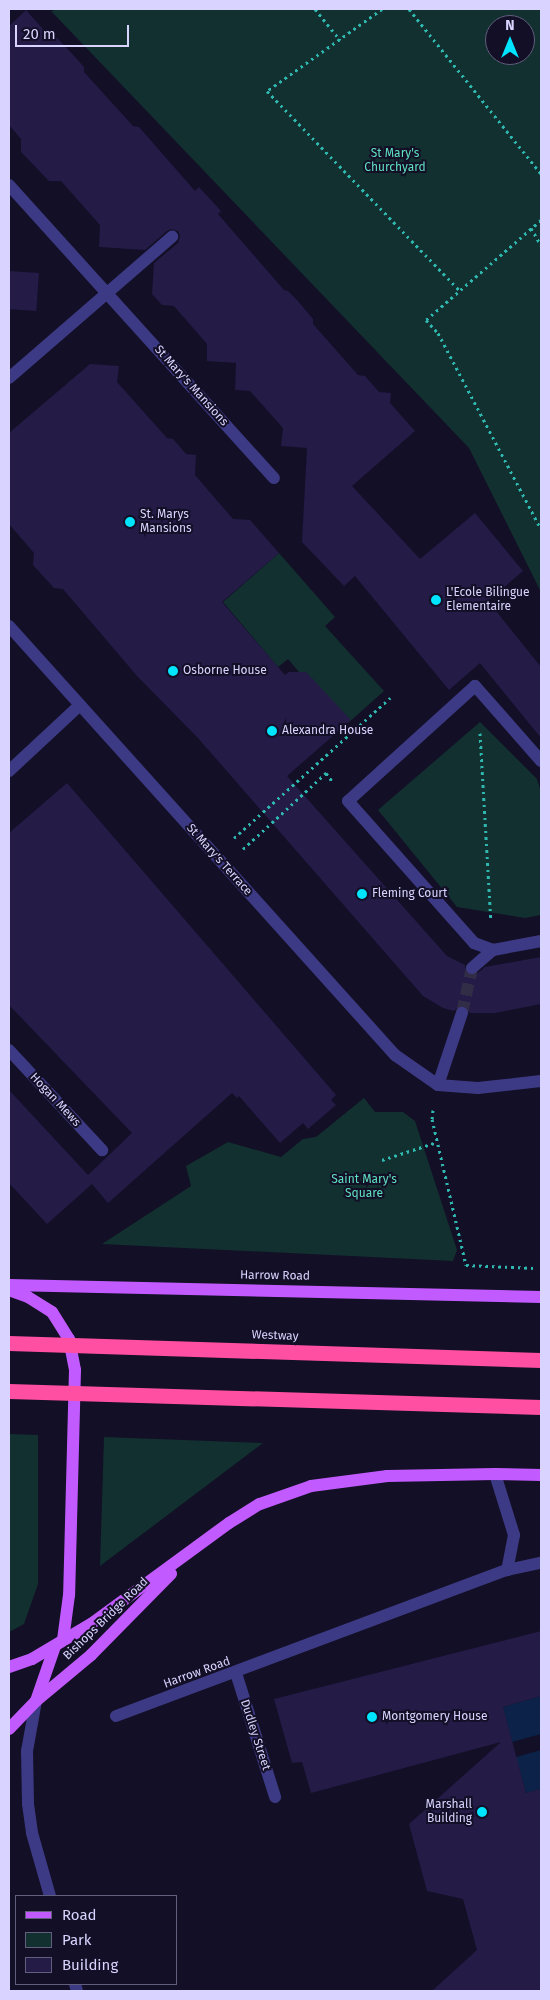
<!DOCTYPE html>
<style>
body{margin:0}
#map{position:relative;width:550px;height:2000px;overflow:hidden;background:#130f26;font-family:"Fira Sans",sans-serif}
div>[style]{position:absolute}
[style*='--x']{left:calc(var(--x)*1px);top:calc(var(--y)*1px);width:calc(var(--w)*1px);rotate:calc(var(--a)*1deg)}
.green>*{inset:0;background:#12302f}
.water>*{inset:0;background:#0c2248}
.building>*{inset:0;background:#241b47;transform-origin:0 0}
.minor-tunnel>*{height:12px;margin-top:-6px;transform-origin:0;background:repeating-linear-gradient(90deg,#312d47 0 12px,transparent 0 18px)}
.path>*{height:3px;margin-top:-1.5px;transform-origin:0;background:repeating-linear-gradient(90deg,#2fb8b0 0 2.5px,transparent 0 6.5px)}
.minor>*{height:12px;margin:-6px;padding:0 6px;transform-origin:6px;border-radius:6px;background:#3d3a85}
.major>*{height:12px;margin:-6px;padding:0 6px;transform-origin:6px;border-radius:6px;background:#c25bff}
.highway-bridge>*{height:15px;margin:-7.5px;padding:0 7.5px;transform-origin:7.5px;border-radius:7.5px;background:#ff4fa3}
.dots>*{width:14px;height:14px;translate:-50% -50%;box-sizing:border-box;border:2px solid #130f26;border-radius:50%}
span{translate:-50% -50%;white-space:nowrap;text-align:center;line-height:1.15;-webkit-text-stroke:4px #130f26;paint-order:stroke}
.park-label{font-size:12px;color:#5fe0c0}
.street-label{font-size:12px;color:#d9d4ff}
.poi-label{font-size:12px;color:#d9d4ff}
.left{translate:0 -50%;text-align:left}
.right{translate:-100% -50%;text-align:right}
.frame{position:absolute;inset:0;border:10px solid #d9d4ff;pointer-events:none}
.legend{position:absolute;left:15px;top:1895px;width:162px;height:90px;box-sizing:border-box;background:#130f26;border:1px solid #625e7d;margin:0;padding:6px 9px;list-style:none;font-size:15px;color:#d9d4ff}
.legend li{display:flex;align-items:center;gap:10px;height:25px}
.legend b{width:25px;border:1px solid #625e7d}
.north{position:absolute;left:485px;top:15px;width:50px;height:50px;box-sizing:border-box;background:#130f26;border:1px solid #625e7d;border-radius:50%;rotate:0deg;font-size:14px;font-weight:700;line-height:20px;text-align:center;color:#d9d4ff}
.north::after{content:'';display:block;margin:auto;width:18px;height:22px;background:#00e5ff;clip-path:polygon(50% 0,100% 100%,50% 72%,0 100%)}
.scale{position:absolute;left:15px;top:25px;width:114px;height:22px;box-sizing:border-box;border:2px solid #d9d4ff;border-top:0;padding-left:6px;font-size:15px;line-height:18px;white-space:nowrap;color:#d9d4ff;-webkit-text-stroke:4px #130f26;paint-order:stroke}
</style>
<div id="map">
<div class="green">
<i style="clip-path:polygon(evenodd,58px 9px,541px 9px,541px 592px,469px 448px,51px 11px,58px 9px,495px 25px,525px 25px,525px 55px,495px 55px,495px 25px)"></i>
<i style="clip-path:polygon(279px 553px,335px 617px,325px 626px,384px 691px,347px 724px,306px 672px,299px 672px,288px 659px,278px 667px,223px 602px)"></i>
<i style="clip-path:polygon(480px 722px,537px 779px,541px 792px,541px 915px,525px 918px,457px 907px,378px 810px)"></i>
<i style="clip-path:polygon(364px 1098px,375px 1112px,403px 1112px,415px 1121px,457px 1250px,453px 1261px,102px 1244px,191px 1186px,186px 1166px,228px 1142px,281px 1157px,303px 1139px,316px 1137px)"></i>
<i style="clip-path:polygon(9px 1434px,38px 1435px,38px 1584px,24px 1624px,9px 1632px)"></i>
<i style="clip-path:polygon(104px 1437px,263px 1443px,100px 1566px)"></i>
</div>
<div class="water">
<i style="clip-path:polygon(541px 1696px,541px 1734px,512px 1742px,503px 1707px)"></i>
<i style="clip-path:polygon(541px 1750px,541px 1789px,526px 1793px,516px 1757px)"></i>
</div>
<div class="building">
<i style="clip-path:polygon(26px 10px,51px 38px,57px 38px,76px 58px,84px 67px,84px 72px,133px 126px,139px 127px,195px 191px,199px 187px,221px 211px,218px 214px,284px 290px,288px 291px,297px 300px,313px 319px,313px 324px,358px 375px,365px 376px,379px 392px,391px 393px,390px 403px,415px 431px,352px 486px,420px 559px,475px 513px,523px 571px,488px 601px,541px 667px,541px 738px,480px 663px,449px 690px,355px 576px,344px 586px,302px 542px,307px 448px,281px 446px,283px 428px,250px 391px,235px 390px,236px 363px,207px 361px,207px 344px,174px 306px,162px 305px,152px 294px,154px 263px,178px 243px,180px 236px,178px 231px,171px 229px,167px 231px,145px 250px,99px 247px,100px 225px,61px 181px,49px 181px,21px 152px,21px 139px,9px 125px,9px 26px)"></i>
<i style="left:9px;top:271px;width:30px;height:38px;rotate:4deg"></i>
<i style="clip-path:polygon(90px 364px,119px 366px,117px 382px,167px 438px,173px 439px,186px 454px,196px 455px,195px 475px,233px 519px,250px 520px,279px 553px,222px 602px,285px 675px,289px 672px,306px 672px,351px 720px,287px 776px,447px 956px,465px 965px,466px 974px,474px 976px,485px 967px,541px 957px,541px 1004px,495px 1013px,470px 1013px,465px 1006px,460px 1005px,454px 1011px,443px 1008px,423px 996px,198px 738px,137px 676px,63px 589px,54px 588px,33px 565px,34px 553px,9px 524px,9px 433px)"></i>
<i style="clip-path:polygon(67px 783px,336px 1095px,331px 1100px,336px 1105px,308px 1129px,303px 1123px,280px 1143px,239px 1096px,237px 1098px,232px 1093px,108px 1203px,92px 1184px,47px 1224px,9px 1183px,9px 1090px,88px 1175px,132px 1133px,9px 1005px,9px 833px)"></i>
<i style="clip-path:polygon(541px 1631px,541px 1696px,503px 1707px,526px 1793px,541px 1789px,541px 1991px,432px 1991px,477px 1950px,463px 1899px,427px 1891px,409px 1824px,501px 1742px,311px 1793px,302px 1762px,292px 1763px,274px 1699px)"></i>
</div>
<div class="minor-tunnel">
<i style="--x:462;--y:1013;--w:46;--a:-77.5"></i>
</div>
<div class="path">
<i style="--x:315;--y:9;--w:40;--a:51"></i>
<i style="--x:382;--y:9;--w:141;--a:144.5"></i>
<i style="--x:267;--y:91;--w:277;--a:46"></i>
<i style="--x:409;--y:9;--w:211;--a:51.3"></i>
<i style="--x:541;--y:220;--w:152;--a:139"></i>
<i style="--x:426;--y:320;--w:18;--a:47"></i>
<i style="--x:438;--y:333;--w:221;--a:62.3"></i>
<i style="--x:531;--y:228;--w:20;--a:60"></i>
<i style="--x:480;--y:733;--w:188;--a:86.7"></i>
<i style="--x:234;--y:838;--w:210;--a:-41.9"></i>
<i style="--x:243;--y:849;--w:113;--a:-42.5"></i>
<i style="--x:326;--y:773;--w:10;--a:53"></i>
<i style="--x:433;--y:1110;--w:9;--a:96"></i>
<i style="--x:432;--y:1119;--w:150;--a:76.9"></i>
<i style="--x:466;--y:1265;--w:68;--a:2.5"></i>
<i style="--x:382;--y:1160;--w:58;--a:-18.1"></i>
</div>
<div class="minor">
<i style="--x:9;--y:185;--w:395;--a:47.9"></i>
<i style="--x:9;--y:378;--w:216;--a:-40.9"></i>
<i style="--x:9;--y:626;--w:577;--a:48.02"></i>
<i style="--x:395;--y:1055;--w:52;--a:34.9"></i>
<i style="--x:541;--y:761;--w:100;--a:-131.3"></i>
<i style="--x:475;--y:686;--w:171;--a:137.8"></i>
<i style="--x:348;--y:801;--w:190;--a:48.4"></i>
<i style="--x:474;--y:943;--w:20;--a:20"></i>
<i style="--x:493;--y:950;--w:49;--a:-10.6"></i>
<i style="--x:9;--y:771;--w:97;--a:-42.9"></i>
<i style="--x:472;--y:968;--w:28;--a:-41"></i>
<i style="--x:9;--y:1050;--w:137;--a:47.1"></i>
<i style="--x:438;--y:1085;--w:40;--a:4.3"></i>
<i style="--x:478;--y:1088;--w:63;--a:-6.3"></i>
<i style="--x:438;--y:1085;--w:76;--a:-71.6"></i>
<i style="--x:495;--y:1474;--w:64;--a:72.7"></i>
<i style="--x:514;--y:1535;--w:36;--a:101"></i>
<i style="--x:236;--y:1673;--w:130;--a:72.5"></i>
<i style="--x:36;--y:1701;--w:51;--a:100.2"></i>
<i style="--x:27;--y:1751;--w:53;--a:88.9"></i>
<i style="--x:28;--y:1804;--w:29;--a:82"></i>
<i style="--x:32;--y:1833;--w:66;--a:74.1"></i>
<i style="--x:116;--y:1716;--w:417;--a:-20.5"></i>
<i style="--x:507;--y:1570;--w:35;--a:-12"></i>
<i style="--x:75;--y:1984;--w:7;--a:74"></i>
</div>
<div class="major">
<i style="--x:9;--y:1285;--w:532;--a:1.29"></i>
<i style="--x:9;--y:1290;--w:20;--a:20"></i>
<i style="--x:28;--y:1297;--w:28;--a:32"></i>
<i style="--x:52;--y:1312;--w:32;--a:58"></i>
<i style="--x:69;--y:1339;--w:32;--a:79"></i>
<i style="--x:75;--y:1370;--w:225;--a:91.5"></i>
<i style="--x:69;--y:1595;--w:45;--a:97.6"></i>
<i style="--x:9;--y:1667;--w:24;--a:-19"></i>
<i style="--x:32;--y:1659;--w:69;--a:-30.7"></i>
<i style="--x:91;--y:1624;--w:171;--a:-36.2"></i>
<i style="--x:229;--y:1523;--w:36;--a:-32"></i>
<i style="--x:260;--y:1504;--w:54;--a:-19.4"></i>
<i style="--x:311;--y:1486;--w:77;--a:-7.5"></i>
<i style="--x:387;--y:1476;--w:108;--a:-1.1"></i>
<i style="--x:495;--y:1474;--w:46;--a:1.2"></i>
<i style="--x:36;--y:1701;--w:58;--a:-70.9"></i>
<i style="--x:9;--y:1729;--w:39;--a:-46"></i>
<i style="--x:36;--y:1701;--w:72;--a:-39.9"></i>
<i style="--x:91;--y:1655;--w:114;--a:-45.4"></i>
</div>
<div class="highway-bridge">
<i style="--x:9;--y:1343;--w:532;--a:1.83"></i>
<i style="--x:9;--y:1391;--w:532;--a:1.72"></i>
</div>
<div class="dots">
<i style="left:130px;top:522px;background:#00e5ff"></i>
<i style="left:436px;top:600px;background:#00e5ff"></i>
<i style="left:173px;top:671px;background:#00e5ff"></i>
<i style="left:272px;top:731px;background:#00e5ff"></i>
<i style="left:362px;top:894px;background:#00e5ff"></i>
<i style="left:372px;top:1717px;background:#00e5ff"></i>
<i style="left:482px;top:1812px;background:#00e5ff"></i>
</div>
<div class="park-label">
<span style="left:395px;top:161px">St Mary's<br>Churchyard</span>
<span style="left:364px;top:1187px">Saint Mary's<br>Square</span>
</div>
<div class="street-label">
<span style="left:191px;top:386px;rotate:48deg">St Mary's Mansions</span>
<span style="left:219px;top:860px;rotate:48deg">St Mary's Terrace</span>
<span style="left:55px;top:1100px;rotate:47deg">Hogan Mews</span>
<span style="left:275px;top:1276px;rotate:1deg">Harrow Road</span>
<span style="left:275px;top:1336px;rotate:2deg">Westway</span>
<span style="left:106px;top:1619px;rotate:-44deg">Bishops Bridge Road</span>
<span style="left:197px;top:1673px;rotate:-20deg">Harrow Road</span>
<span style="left:255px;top:1735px;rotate:72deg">Dudley Street</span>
</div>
<div class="poi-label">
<span class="left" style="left:140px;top:522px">St. Marys<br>Mansions</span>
<span class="left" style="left:446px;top:600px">L'Ecole Bilingue<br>Elementaire</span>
<span class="left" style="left:183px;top:671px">Osborne House</span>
<span class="left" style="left:282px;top:731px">Alexandra House</span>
<span class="left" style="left:372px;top:894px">Fleming Court</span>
<span class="left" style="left:382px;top:1717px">Montgomery House</span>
<span class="right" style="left:472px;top:1812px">Marshall<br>Building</span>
</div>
<div class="frame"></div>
<ul class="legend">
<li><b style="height:6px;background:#c25bff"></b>Road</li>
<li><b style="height:14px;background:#12302f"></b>Park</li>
<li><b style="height:14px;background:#241b47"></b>Building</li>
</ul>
<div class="north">N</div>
<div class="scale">20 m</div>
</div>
